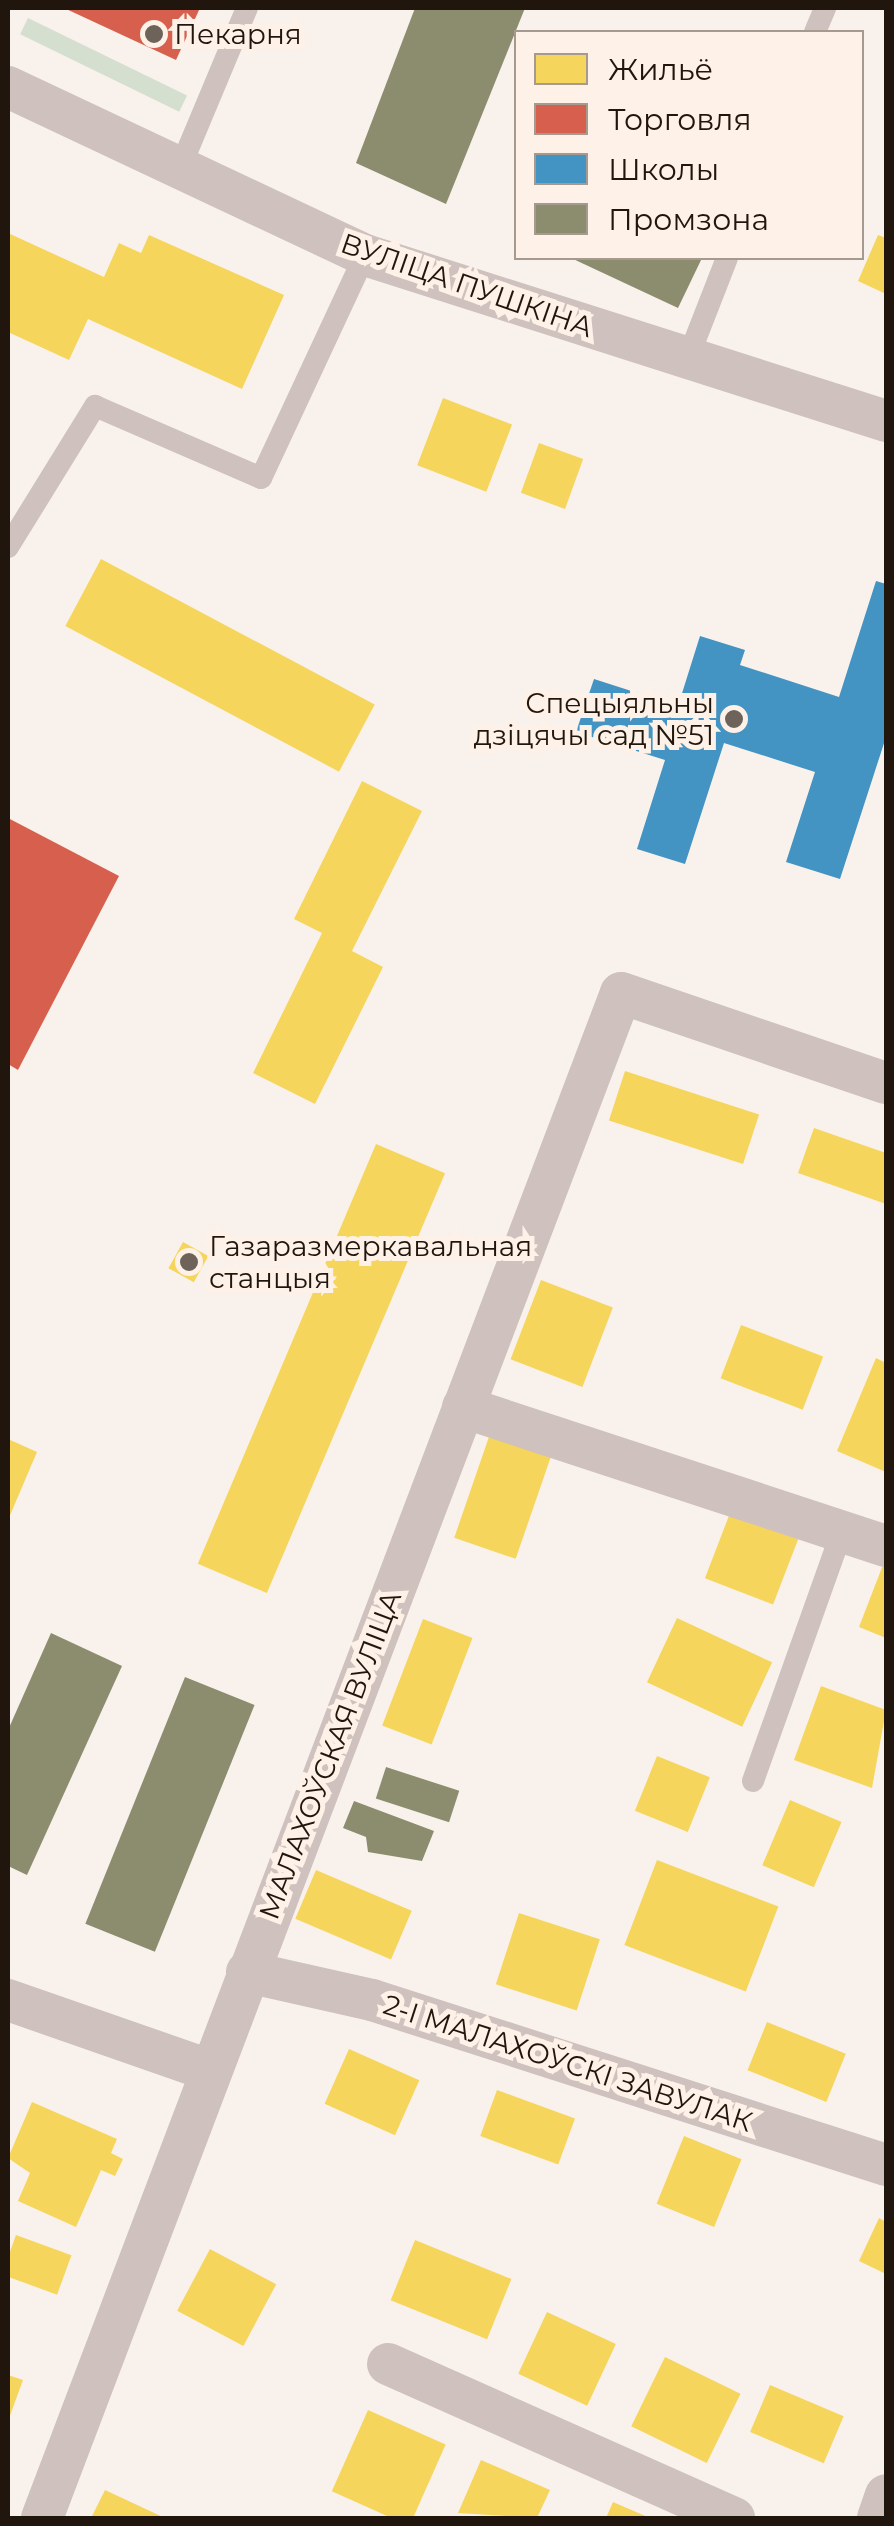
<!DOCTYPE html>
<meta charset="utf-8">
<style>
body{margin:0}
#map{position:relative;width:894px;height:2526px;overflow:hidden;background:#f9f2ec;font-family:Montserrat,sans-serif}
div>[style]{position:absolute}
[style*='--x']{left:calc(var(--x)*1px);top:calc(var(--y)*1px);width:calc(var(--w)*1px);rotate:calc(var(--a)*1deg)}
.green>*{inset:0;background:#d4dfcf;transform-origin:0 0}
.homes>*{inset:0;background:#f6d55c;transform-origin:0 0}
.shops>*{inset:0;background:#d6604d}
.schools>*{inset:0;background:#4393c3}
.industry>*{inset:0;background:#8c8c6e;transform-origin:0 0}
.lane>*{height:22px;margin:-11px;padding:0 11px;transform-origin:11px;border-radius:11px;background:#cec1be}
.street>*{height:42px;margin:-21px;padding:0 21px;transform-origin:21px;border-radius:21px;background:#cec1be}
.dots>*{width:28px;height:28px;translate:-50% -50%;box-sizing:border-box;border:5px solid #fef1e7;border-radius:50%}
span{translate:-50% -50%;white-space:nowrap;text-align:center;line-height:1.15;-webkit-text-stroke:10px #fef1e7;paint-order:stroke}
.poi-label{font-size:28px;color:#21160d}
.left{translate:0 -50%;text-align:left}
.right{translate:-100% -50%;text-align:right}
.street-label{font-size:28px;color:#21160d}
.frame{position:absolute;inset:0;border:10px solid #21160d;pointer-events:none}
.legend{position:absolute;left:514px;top:30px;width:350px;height:230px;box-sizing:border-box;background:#fef1e7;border:2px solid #a69990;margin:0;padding:12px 18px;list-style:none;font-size:30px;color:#21160d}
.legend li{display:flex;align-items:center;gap:20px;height:50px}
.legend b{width:50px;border:2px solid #a69990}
</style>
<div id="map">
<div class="green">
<i style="left:28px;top:18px;width:177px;height:18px;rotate:26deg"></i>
</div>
<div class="homes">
<i style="clip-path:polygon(8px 233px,104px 277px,119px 243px,141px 253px,149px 235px,284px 295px,242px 389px,88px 319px,69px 360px,8px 332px)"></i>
<i style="clip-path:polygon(878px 235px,886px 238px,886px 294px,858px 281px)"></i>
<i style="left:443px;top:398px;width:74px;height:72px;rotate:21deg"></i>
<i style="left:539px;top:443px;width:47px;height:53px;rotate:20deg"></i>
<i style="left:101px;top:559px;width:310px;height:76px;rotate:28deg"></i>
<i style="clip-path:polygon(362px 781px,422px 811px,352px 951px,383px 967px,315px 1104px,253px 1073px,322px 933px,294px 919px)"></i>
<i style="left:625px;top:1071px;width:141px;height:52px;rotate:18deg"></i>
<i style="clip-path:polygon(814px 1128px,886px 1153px,886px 1204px,798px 1173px)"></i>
<i style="left:376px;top:1144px;width:75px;height:456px;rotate:23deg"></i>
<i style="left:183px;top:1242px;width:29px;height:30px;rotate:29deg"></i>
<i style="left:541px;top:1280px;width:77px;height:85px;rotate:21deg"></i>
<i style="left:741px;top:1325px;width:88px;height:57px;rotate:21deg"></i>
<i style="clip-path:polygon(876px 1358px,886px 1363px,886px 1472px,837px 1451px)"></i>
<i style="left:492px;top:1428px;width:65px;height:116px;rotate:19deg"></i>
<i style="clip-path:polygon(8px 1439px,37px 1452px,8px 1520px)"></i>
<i style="left:730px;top:1513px;width:73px;height:70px;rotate:21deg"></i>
<i style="clip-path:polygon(886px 1557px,886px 1638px,859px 1627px)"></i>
<i style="left:677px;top:1618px;width:105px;height:71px;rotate:25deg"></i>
<i style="left:423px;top:1619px;width:53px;height:114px;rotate:21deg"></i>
<i style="clip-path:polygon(821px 1686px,886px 1710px,872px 1788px,794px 1760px)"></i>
<i style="left:657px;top:1756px;width:57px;height:59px;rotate:22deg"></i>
<i style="left:790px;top:1800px;width:56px;height:71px;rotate:23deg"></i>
<i style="left:657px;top:1860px;width:130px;height:91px;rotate:21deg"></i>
<i style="left:316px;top:1870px;width:104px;height:53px;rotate:23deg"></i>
<i style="left:519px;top:1913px;width:85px;height:75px;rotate:18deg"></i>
<i style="left:767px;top:2022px;width:85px;height:52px;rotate:22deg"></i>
<i style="left:349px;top:2049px;width:77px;height:60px;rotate:24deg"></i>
<i style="left:497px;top:2090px;width:83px;height:49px;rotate:20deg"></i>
<i style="clip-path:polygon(32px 2102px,117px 2139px,111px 2153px,123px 2159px,115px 2176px,101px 2170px,76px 2227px,18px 2201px,30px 2173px,8px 2158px)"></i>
<i style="left:684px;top:2136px;width:62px;height:73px;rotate:22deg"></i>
<i style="clip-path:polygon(879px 2218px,886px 2222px,886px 2274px,859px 2261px)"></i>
<i style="left:16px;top:2235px;width:59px;height:42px;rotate:20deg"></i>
<i style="left:415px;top:2240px;width:104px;height:65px;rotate:22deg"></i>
<i style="left:210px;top:2249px;width:75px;height:70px;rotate:28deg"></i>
<i style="left:547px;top:2312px;width:76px;height:68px;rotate:25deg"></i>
<i style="left:665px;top:2357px;width:84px;height:77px;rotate:26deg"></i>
<i style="clip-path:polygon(8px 2375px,23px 2380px,8px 2421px)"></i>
<i style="left:770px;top:2385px;width:80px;height:51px;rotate:23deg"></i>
<i style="left:368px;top:2410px;width:85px;height:89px;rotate:24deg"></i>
<i style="clip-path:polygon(481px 2460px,550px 2490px,537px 2518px,458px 2513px)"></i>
<i style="clip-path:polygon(105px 2490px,165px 2518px,91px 2518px)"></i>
<i style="clip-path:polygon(613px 2502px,650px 2518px,606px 2518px)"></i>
</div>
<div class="shops">
<i style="clip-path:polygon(64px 8px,200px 8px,176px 60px)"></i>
<i style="clip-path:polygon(8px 818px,119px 876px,18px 1070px,8px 1064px)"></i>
</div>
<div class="schools">
<i style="clip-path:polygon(876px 581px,886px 584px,886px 737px,840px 879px,786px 862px,815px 772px,724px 743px,685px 864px,637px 849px,665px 760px,576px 732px,594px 679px,678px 706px,700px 636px,745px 650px,740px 665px,839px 697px)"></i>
</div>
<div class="industry">
<i style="clip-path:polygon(415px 8px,525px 8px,446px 204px,356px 163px)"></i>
<i style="clip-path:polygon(571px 258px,702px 258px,678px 308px)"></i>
<i style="clip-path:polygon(51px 1633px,122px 1666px,27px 1875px,8px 1866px,8px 1730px)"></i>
<i style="left:185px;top:1677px;width:75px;height:266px;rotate:22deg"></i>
<i style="left:386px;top:1767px;width:77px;height:33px;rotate:18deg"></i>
<i style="clip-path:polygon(354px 1801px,434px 1831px,422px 1861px,368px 1852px,366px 1837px,343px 1828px)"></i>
</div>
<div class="lane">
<i style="--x:815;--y:32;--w:26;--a:-67"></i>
<i style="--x:180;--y:168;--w:173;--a:-67.3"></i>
<i style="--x:688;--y:358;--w:107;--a:-68.7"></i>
<i style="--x:8;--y:547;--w:166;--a:-58.3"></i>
<i style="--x:95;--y:406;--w:181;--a:23.4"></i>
<i style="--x:261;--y:478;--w:246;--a:-65"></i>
<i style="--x:753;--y:1781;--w:265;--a:-70.4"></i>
</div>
<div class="street">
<i style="--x:8;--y:87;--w:395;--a:25.2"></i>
<i style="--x:365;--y:255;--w:547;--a:17.67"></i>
<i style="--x:463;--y:1407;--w:445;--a:18.2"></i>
<i style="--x:247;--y:1972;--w:128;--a:12.6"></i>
<i style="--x:372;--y:2000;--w:540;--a:17.8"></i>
<i style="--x:8;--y:2000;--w:213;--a:19.2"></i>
<i style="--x:388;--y:2364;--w:379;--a:24"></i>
<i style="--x:42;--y:2518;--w:1631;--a:-69.21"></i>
<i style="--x:621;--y:993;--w:280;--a:18.8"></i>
<i style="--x:878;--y:2518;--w:24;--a:-71"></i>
</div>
<div class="dots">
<i style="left:154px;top:34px;background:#6d635b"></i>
<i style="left:734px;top:719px;background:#6d635b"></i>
<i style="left:189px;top:1262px;background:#6d635b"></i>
</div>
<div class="poi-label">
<span class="left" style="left:174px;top:34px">Пекарня</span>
<span class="right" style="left:714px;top:719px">Спецыяльны<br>дзіцячы сад №51</span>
<span class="left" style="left:209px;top:1262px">Газаразмеркавальная<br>станцыя</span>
</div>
<div class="street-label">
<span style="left:467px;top:285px;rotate:19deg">ВУЛІЦА ПУШКІНА</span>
<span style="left:330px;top:1755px;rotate:-69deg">МАЛАХОЎСКАЯ ВУЛІЦА</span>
<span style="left:568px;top:2063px;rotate:18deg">2-І МАЛАХОЎСКІ ЗАВУЛАК</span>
</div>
<div class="frame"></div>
<ul class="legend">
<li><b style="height:28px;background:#f6d55c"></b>Жильё</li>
<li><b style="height:28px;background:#d6604d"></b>Торговля</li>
<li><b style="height:28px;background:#4393c3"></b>Школы</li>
<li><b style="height:28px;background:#8c8c6e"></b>Промзона</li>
</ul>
</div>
